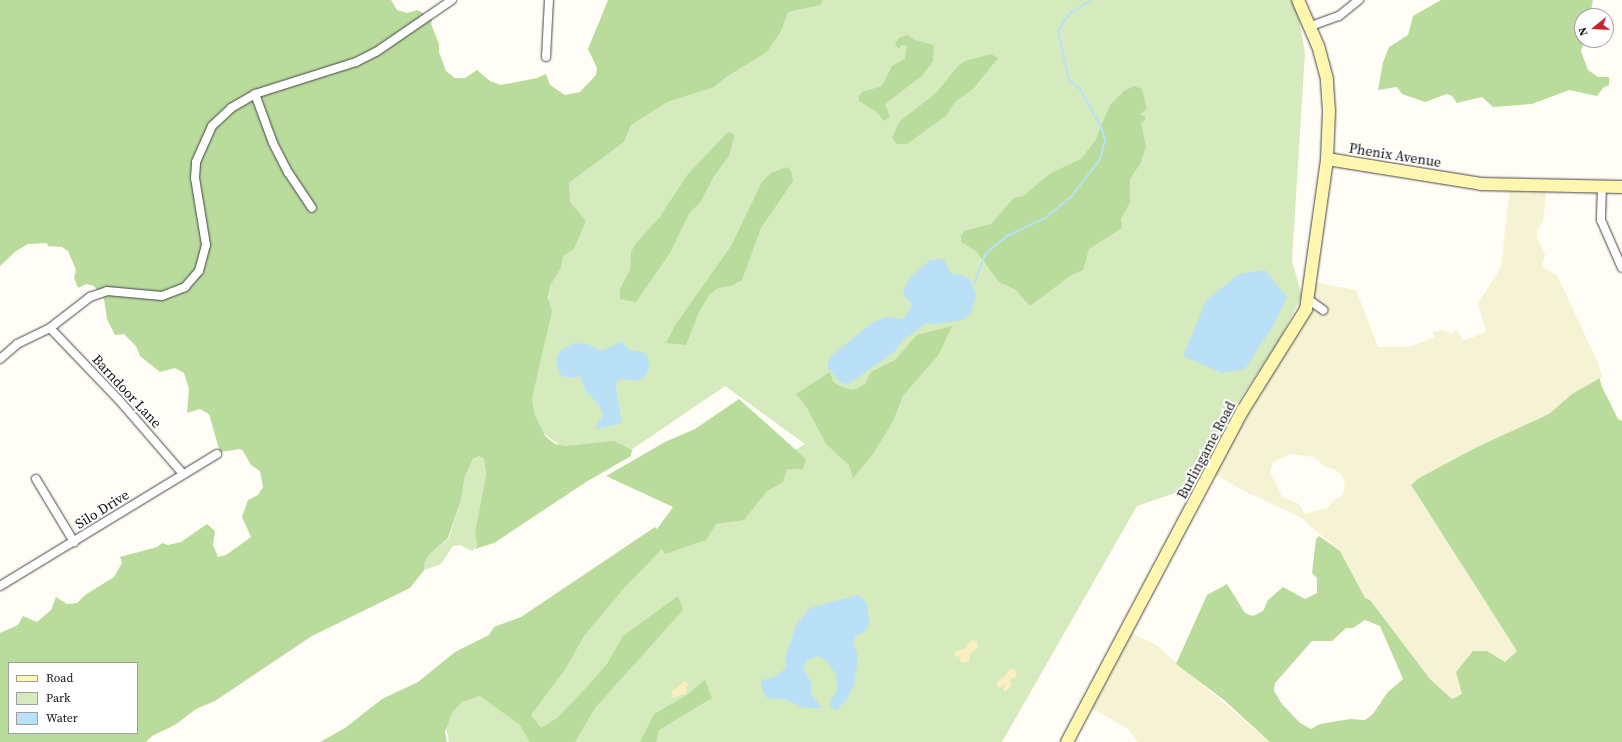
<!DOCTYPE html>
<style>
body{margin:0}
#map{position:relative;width:1622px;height:742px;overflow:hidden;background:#fffdf5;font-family:"Source Serif 4",serif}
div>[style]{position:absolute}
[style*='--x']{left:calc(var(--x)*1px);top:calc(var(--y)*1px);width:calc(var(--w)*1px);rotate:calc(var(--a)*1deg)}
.farmland>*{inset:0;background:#f6f3d4}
.green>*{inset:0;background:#d5ebbd}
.forest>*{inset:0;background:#b9dc9c}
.sand>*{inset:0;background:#fbeec1}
.water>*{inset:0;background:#b9e0f7}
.stream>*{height:2px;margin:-1px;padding:0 1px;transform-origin:1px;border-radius:1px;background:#b9e0f7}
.roads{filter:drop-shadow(0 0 1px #444) drop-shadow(0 0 1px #444)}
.street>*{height:8px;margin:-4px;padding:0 4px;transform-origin:4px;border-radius:4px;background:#fff}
.secondary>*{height:12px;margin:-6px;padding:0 6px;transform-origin:6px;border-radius:6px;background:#fff6b0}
span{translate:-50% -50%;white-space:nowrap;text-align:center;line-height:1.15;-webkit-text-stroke:4px #fff;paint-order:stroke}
.street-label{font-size:14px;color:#111}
.legend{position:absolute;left:8px;top:662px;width:130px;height:72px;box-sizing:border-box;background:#fff;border:1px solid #a0a0a0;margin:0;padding:5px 7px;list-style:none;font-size:12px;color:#111}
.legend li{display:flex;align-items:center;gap:8px;height:20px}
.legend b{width:20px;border:1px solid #a0a0a0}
.north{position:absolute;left:1574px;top:8px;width:40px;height:40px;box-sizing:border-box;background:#fff;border:1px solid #a0a0a0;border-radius:50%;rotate:252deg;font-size:11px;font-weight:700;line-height:16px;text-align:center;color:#111}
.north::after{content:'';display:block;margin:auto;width:14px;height:18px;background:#c4262e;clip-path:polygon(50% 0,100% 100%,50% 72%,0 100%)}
</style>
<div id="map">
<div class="farmland">
<i style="clip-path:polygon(evenodd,1510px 186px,1547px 187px,1543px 222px,1537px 229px,1537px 239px,1545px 254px,1542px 267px,1557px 275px,1598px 363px,1602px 377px,1572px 394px,1549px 414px,1475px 448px,1419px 478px,1411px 485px,1517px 651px,1505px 662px,1487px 651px,1462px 694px,1452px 699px,1430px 679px,1370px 600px,1365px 598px,1340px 551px,1300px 517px,1246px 492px,1210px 471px,1302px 318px,1312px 282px,1356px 290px,1378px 347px,1409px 347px,1434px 337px,1433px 332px,1442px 330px,1451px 334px,1457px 329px,1463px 341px,1486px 332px,1478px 304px,1501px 267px,1510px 186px,1291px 454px,1313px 457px,1327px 468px,1334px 469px,1342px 475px,1345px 485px,1343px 495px,1332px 501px,1329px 507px,1305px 514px,1299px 504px,1282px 497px,1270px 472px,1273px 462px,1291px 454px)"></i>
<i style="clip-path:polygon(1127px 631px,1156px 645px,1270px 742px,1138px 742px,1128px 729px,1087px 705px)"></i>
</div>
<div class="green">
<i style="clip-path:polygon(794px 0,1293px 0,1297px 8px,1305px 53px,1292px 261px,1302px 296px,1278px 342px,1236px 405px,1199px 485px,1137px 506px,1002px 742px,449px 742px,444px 716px,699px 509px,805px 444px,725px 386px,615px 461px,560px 445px,527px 422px,569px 183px,624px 142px,648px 82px)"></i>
<i style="clip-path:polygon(479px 456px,484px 459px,486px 474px,475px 533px,477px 546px,472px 551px,460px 545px,453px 546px,441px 564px,424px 570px,424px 564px,429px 555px,449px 538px,461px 500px,465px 476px,473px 459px)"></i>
</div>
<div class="forest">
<i style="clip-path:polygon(evenodd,0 0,391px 0,397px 10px,407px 13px,418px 10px,432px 19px,431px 24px,439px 44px,439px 52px,446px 71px,455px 78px,465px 78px,477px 70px,490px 81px,501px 85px,537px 78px,546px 74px,550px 85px,565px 95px,580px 92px,596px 75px,597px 68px,588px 49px,608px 0,823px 0,820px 5px,788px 12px,781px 31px,767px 52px,726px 77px,714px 87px,667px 102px,631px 125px,624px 142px,569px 183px,570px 202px,586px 221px,574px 249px,563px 256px,561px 267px,551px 284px,548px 298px,552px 311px,532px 398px,534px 413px,545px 436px,555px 444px,566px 446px,614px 441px,632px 450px,631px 456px,586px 482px,494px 543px,475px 549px,477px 546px,475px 533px,486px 474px,484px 459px,479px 456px,473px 459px,465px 476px,461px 500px,448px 538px,429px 555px,424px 564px,424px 570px,410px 588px,312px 636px,215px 701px,196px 709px,175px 725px,152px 736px,146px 742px,0 742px,0 633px,18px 625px,23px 616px,37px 622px,51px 610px,56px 597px,67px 604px,77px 603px,85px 595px,114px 577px,122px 563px,120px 557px,157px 547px,162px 543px,168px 545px,181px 542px,207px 524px,215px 531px,213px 545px,218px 557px,226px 555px,251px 537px,242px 517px,248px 500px,258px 495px,263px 487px,260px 471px,251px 465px,243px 451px,240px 449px,220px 452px,209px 414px,200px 409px,187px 413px,189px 389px,184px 373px,175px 368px,160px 372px,140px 356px,136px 346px,124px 334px,115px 335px,107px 319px,104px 299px,94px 286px,86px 284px,78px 288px,74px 278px,76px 270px,68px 251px,62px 247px,48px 246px,47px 243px,28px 244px,16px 251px,0 266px,0 0,9px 663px,137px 663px,137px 733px,9px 733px,9px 663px)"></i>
<i style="clip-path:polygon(1441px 0,1593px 0,1590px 16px,1582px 16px,1582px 40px,1585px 40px,1581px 51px,1588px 70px,1598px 77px,1609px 77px,1609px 85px,1603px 88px,1597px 96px,1569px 90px,1532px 104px,1493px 107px,1482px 97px,1457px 103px,1452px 96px,1447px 94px,1425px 102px,1402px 94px,1397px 87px,1378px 90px,1383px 62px,1389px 47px,1408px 35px,1413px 16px)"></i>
<i style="clip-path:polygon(907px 35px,915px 40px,934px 45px,933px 61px,923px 75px,885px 104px,890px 117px,884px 121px,877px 112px,859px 101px,859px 96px,862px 92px,882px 86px,892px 66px,905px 59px,907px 46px,902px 45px,898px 49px,895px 43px,899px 38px)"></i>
<i style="clip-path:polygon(991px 54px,998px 58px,974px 88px,955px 102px,947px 115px,907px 144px,897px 144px,892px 138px,899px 122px,936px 93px,958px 66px,965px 61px)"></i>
<i style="clip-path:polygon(1134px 86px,1142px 89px,1147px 109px,1139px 115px,1145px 116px,1145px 120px,1141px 123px,1146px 147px,1140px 164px,1130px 179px,1130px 202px,1121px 219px,1122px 228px,1089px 249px,1083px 270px,1070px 276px,1030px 306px,1016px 290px,999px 282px,976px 251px,961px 242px,961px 236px,964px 231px,991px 224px,1014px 198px,1023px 196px,1051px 173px,1081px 159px,1095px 141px,1110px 105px,1124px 91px)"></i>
<i style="clip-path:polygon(728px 132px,734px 134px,734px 138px,729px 156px,714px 176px,701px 201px,689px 214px,670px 253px,636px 302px,620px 299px,620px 289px,630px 270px,631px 252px,636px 243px,659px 218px,688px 174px)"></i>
<i style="clip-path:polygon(787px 167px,791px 171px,793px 181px,761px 228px,742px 280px,731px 286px,718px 288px,709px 295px,699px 312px,686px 345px,666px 343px,676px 324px,731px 246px,762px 182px,771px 173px)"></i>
<i style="clip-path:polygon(952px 326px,939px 354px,903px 396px,893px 421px,873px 454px,853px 478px,849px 465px,826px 444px,806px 406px,796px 394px,830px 372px,833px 382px,842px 387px,851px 390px,858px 388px,865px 384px,871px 372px,895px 360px,917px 335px)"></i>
<i style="clip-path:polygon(evenodd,1600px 378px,1601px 385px,1618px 419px,1622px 421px,1622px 742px,1270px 742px,1224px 700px,1176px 664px,1207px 595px,1227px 584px,1245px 613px,1253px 616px,1263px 611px,1268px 600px,1283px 587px,1305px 599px,1317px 593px,1317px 578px,1312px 573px,1316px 539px,1319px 536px,1340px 551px,1365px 598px,1370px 600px,1430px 679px,1452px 699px,1462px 694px,1456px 672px,1473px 651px,1487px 651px,1505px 662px,1517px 651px,1411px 485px,1419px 478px,1475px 448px,1549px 414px,1572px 394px,1600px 378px,1365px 620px,1380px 626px,1403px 679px,1387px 693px,1373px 714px,1365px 720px,1350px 719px,1320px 724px,1311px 729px,1300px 723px,1282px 704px,1274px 691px,1275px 683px,1312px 641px,1332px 641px,1346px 628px,1353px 628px,1365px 620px)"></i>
<i style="clip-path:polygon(739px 399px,806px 459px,803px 469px,787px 469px,783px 482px,767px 491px,744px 520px,716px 524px,706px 540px,665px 554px,662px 549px,624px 588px,584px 636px,566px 668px,531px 715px,541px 728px,557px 718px,584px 690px,607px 664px,623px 636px,678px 596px,683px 610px,595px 708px,575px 742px,530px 742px,520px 725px,480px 696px,462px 702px,452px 713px,445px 732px,447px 742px,320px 742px,345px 728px,382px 699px,418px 682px,455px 652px,489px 635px,494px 627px,521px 617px,655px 527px,657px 529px,673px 507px,606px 476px,665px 442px,695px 429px)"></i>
<i style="clip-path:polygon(705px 680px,712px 698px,659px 730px,656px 742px,640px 742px,654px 714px,687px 695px)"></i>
</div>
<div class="sand">
<i style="clip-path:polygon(971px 640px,977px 641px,978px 647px,970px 654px,969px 661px,961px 663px,960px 657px,955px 656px,955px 652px,966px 648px)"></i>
<i style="clip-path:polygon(1009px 669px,1014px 669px,1017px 673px,1015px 678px,1010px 678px,1012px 685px,1005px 692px,1003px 690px,1006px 683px,998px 688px,996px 683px,1005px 676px)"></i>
<i style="clip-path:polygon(685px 681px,688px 684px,686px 694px,671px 698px,672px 691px)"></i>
</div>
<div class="water">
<i style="clip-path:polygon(939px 259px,944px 260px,951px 273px,967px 277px,971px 282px,976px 295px,971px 313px,962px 320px,935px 324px,927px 323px,903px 340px,894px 352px,850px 383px,844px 384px,838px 380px,828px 368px,829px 358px,873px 322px,887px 317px,903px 319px,913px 305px,904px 296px,903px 291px,910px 278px,930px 260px)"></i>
<i style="clip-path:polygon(1265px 270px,1287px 297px,1273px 326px,1245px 369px,1222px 373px,1183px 356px,1206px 301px,1239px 274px)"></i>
<i style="clip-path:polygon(622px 341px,629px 350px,643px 352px,648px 357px,649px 369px,644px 377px,637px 381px,622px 379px,617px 381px,616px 390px,622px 423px,597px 429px,595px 428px,603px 415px,600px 406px,585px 390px,580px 376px,570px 378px,560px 375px,556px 360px,560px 351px,574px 343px,587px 344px,602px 351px)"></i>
<i style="clip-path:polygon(858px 595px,867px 603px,869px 623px,867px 630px,856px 636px,853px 642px,858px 657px,854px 685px,847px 699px,836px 711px,830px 706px,831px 699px,837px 691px,836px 675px,827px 661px,818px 656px,807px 660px,803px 669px,811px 682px,811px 694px,822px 707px,816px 709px,801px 707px,787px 700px,767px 698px,763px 693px,761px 680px,773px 678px,786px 668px,786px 656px,796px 625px,810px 608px)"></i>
</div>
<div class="stream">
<i style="--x:974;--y:284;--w:33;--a:-69"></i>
<i style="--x:986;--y:253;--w:27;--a:-39"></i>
<i style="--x:1007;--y:236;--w:42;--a:-25.3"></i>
<i style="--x:1045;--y:218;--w:35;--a:-39"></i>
<i style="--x:1072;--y:196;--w:46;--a:-52.9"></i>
<i style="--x:1100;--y:159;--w:20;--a:-75"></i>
<i style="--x:1105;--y:140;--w:14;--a:-107"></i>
<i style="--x:1101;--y:127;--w:43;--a:-118.9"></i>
<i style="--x:1080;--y:89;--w:14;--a:-141"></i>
<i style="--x:1069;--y:80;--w:50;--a:-102.7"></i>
<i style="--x:1058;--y:31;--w:20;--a:-57"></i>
<i style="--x:1069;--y:14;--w:26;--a:-32"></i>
</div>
<div class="roads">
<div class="street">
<i style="--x:1311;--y:26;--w:30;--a:-20"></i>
<i style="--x:1339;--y:16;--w:26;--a:-39"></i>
<i style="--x:546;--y:57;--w:57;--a:-87"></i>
<i style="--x:255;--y:94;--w:52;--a:69.8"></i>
<i style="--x:273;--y:143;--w:33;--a:63"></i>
<i style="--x:288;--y:172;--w:43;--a:56.3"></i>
<i style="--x:1602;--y:187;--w:33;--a:92"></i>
<i style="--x:1601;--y:220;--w:52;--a:66.4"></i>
<i style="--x:1308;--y:299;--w:19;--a:36"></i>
<i style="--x:50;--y:328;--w:100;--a:46.2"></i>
<i style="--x:119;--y:400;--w:98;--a:49.1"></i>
<i style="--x:0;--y:359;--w:23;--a:-41"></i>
<i style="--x:17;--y:344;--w:37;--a:-26"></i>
<i style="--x:50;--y:328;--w:51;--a:-37.8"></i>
<i style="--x:90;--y:297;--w:18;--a:-19"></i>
<i style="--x:107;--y:291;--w:55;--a:5.2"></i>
<i style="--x:162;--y:296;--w:25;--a:-21"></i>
<i style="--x:185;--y:287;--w:21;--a:-49"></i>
<i style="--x:199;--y:271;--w:27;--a:-75"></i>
<i style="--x:206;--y:245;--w:68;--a:-99.3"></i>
<i style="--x:195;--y:178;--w:16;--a:-86"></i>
<i style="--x:196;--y:162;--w:39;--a:-66"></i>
<i style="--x:212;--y:126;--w:26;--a:-43"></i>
<i style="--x:231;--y:108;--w:28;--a:-30"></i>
<i style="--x:255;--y:94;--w:106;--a:-17.6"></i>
<i style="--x:356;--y:62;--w:22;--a:-27"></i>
<i style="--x:376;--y:52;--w:92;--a:-34.4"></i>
<i style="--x:36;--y:479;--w:74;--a:58.9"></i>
<i style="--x:0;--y:586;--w:254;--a:-31.3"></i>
</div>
<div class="secondary">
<i style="--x:1327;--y:159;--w:156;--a:9.2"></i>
<i style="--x:1481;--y:184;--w:141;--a:1.2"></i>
<i style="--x:1067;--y:742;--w:376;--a:-62.1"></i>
<i style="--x:1243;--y:410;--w:119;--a:-58"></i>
<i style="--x:1306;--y:309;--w:151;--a:-82"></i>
<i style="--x:1327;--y:159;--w:48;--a:-87.6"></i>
<i style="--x:1329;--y:111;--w:32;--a:-94"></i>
<i style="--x:1327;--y:79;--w:34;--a:-105"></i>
<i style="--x:1318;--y:46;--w:50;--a:-113.5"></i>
</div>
</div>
<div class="street-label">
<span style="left:1395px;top:155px;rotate:9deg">Phenix Avenue</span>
<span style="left:127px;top:391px;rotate:47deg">Barndoor Lane</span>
<span style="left:1206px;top:450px;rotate:-62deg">Burlingame Road</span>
<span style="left:102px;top:509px;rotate:-32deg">Silo Drive</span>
</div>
<ul class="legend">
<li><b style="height:5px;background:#fff6b0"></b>Road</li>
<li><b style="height:11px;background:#d5ebbd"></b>Park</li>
<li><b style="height:11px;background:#b9e0f7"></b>Water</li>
</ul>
<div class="north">N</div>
</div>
